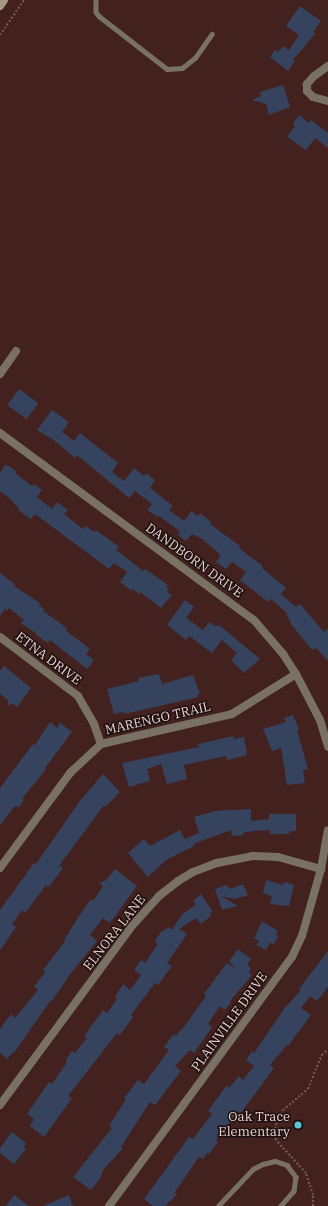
<!DOCTYPE html>
<style>
body{margin:0}
#map{position:relative;width:328px;height:1206px;overflow:hidden;background:#42211f;font-family:"IBM Plex Serif",serif}
div>[style]{position:absolute}
[style*='--x']{left:calc(var(--x)*1px);top:calc(var(--y)*1px);width:calc(var(--w)*1px);rotate:calc(var(--a)*1deg)}
.building>*{inset:0;background:#35435e;transform-origin:0 0}
.path>*{height:2px;margin-top:-1px;transform-origin:0;background:repeating-linear-gradient(90deg,#765856 0 2px,transparent 0 4px)}
.lane>*{height:4.5px;margin:-2.25px;padding:0 2.25px;transform-origin:2.25px;border-radius:2.25px;background:#797264}
.street>*{height:8px;margin:-4px;padding:0 4px;transform-origin:4px;border-radius:4px;background:#797264}
.secondary>*{height:8px;margin:-4px;padding:0 4px;transform-origin:4px;border-radius:4px;background:#a49983}
.dots>*{width:11px;height:11px;translate:-50% -50%;box-sizing:border-box;border:2px solid #1e100f;border-radius:50%}
span{translate:-50% -50%;white-space:nowrap;text-align:center;line-height:1.15;-webkit-text-stroke:3px #1e100f;paint-order:stroke}
.street-label{font-size:13px;color:#e9d3d1}
.poi-label{font-size:13px;color:#e9d3d1}
.right{translate:-100% -50%;text-align:right}
</style>
<div id="map">
<div class="building">
<i style="clip-path:polygon(300px 6px,321px 21px,313px 32px,315px 34px,293px 60px,295px 61px,288px 71px,270px 57px,275px 50px,278px 52px,283px 46px,289px 50px,299px 35px,286px 26px)"></i>
<i style="clip-path:polygon(283px 85px,290px 107px,269px 115px,266px 104px,252px 100px,261px 96px,260px 92px)"></i>
<i style="clip-path:polygon(299px 115px,309px 123px,311px 120px,328px 133px,328px 148px,315px 138px,306px 150px,287px 137px,295px 126px,293px 124px)"></i>
<i style="left:19px;top:389px;width:24px;height:20px;rotate:36deg"></i>
<i style="clip-path:polygon(52px 410px,69px 422px,62px 432px,74px 441px,80px 433px,118px 463px,112px 472px,124px 481px,134px 468px,144px 476px,146px 473px,155px 480px,150px 488px,173px 506px,169px 510px,184px 521px,191px 511px,198px 516px,200px 513px,211px 522px,210px 524px,240px 546px,239px 548px,263px 566px,262px 568px,286px 588px,281px 594px,296px 607px,300px 604px,324px 632px,328px 629px,328px 661px,316px 648px,312px 650px,291px 624px,290px 620px,286px 615px,288px 614px,271px 599px,268px 602px,240px 580px,246px 572px,232px 562px,226px 569px,216px 562px,221px 555px,202px 539px,192px 534px,186px 541px,178px 535px,180px 533px,177px 529px,159px 516px,158px 517px,147px 510px,152px 504px,135px 491px,129px 498px,77px 455px,75px 458px,55px 441px,37px 430px)"></i>
<i style="clip-path:polygon(5px 465px,7px 465px,16px 471px,15px 473px,32px 486px,34px 484px,42px 490px,37px 497px,52px 509px,57px 502px,68px 510px,64px 514px,83px 529px,86px 526px,94px 532px,96px 530px,119px 547px,116px 550px,128px 559px,143px 571px,145px 569px,168px 585px,166px 587px,169px 590px,167px 592px,172px 595px,161px 608px,140px 592px,139px 594px,133px 589px,132px 591px,120px 582px,127px 572px,114px 563px,109px 569px,35px 514px,31px 519px,18px 510px,19px 508px,13px 503px,14px 502px,0 491px,0 473px)"></i>
<i style="clip-path:polygon(0 573px,15px 584px,14px 586px,40px 603px,39px 605px,44px 609px,43px 611px,67px 628px,65px 630px,90px 649px,86px 654px,94px 660px,87px 669px,50px 640px,48px 643px,36px 635px,37px 634px,21px 623px,24px 620px,9px 608px,7px 611px,5px 609px,0 616px)"></i>
<i style="clip-path:polygon(185px 600px,194px 607px,186px 618px,203px 630px,209px 622px,215px 626px,218px 626px,219px 625px,260px 659px,244px 673px,231px 660px,237px 653px,222px 640px,212px 653px,189px 636px,186px 640px,167px 625px)"></i>
<i style="clip-path:polygon(4px 666px,31px 688px,17px 707px,13px 704px,8px 705px,8px 700px,0 694px,0 671px)"></i>
<i style="clip-path:polygon(159px 674px,162px 684px,193px 675px,200px 694px,197px 695px,198px 697px,186px 700px,124px 714px,123px 712px,114px 714px,107px 689px,139px 681px,138px 678px)"></i>
<i style="clip-path:polygon(293px 715px,299px 729px,297px 730px,308px 769px,303px 770px,305px 783px,287px 785px,281px 748px,272px 751px,263px 729px,286px 722px,284px 718px)"></i>
<i style="clip-path:polygon(50px 722px,57px 728px,60px 723px,72px 732px,45px 768px,46px 769px,22px 799px,24px 800px,19px 807px,15px 806px,0 825px,0 788px,33px 744px,35px 745px)"></i>
<i style="clip-path:polygon(233px 736px,234px 739px,244px 737px,247px 755px,227px 760px,226px 756px,184px 765px,187px 779px,167px 784px,161px 764px,147px 769px,150px 781px,129px 787px,122px 763px,199px 747px,198px 744px)"></i>
<i style="clip-path:polygon(103px 774px,120px 792px,105px 807px,104px 805px,59px 866px,63px 868px,49px 887px,46px 885px,25px 913px,22px 910px,12px 924px,16px 927px,0 950px,0 910px,34px 863px,36px 864px,79px 802px)"></i>
<i style="clip-path:polygon(251px 809px,251px 821px,269px 819px,269px 814px,296px 814px,296px 831px,290px 831px,290px 833px,284px 834px,270px 834px,270px 830px,253px 831px,243px 833px,243px 835px,232px 836px,231px 830px,193px 844px,194px 846px,166px 860px,148px 877px,128px 853px,144px 839px,150px 846px,180px 830px,185px 839px,199px 833px,194px 817px,215px 811px)"></i>
<i style="clip-path:polygon(115px 869px,137px 886px,110px 923px,103px 918px,90px 935px,97px 941px,71px 973px,52px 1001px,51px 1000px,14px 1053px,13px 1052px,7px 1059px,0 1053px,0 1029px,11px 1014px,15px 1018px,38px 990px,34px 987px,45px 972px,43px 970px,65px 941px,64px 940px,81px 913px,91px 899px,93px 901px,103px 886px,99px 883px,105px 881px)"></i>
<i style="clip-path:polygon(266px 880px,283px 885px,284px 882px,294px 885px,289px 906px,270px 904px,272px 896px,263px 893px)"></i>
<i style="clip-path:polygon(243px 884px,248px 895px,235px 899px,221px 896px,238px 906px,222px 910px,215px 889px,227px 885px,230px 889px)"></i>
<i style="clip-path:polygon(201px 894px,213px 912px,209px 913px,211px 916px,201px 924px,196px 918px,179px 929px,187px 934px,167px 963px,172px 966px,158px 985px,155px 983px,131px 1015px,133px 1017px,120px 1035px,117px 1033px,68px 1096px,72px 1098px,44px 1137px,30px 1126px,34px 1119px,27px 1114px,49px 1082px,52px 1084px,65px 1065px,67px 1061px,66px 1060px,72px 1051px,75px 1053px,87px 1038px,84px 1036px,103px 1010px,107px 1013px,117px 999px,115px 997px,123px 984px,130px 990px,141px 975px,134px 970px,141px 960px,145px 963px,157px 945px,155px 941px,161px 932px,169px 927px,172px 930px,182px 914px,193px 907px,196px 904px,193px 901px)"></i>
<i style="clip-path:polygon(262px 921px,278px 931px,276px 935px,278px 937px,274px 944px,270px 943px,266px 950px,256px 945px,259px 941px,254px 938px)"></i>
<i style="clip-path:polygon(238px 949px,251px 959px,247px 965px,251px 968px,249px 972px,252px 975px,230px 1001px,231px 1002px,225px 1010px,220px 1006px,208px 1024px,212px 1027px,194px 1053px,190px 1050px,175px 1066px,181px 1071px,155px 1105px,150px 1102px,121px 1147px,123px 1148px,103px 1170px,100px 1179px,91px 1190px,73px 1177px,112px 1128px,109px 1126px,126px 1099px,124px 1098px,138px 1080px,144px 1084px,169px 1050px,164px 1047px,174px 1034px,176px 1036px,180px 1030px,181px 1031px,206px 996px,204px 994px,227px 963px,236px 969px,229px 961px)"></i>
<i style="clip-path:polygon(328px 951px,328px 987px,317px 1001px,310px 996px,301px 1008px,311px 1015px,288px 1046px,287px 1045px,270px 1065px,274px 1068px,241px 1113px,238px 1111px,216px 1140px,218px 1142px,209px 1154px,207px 1153px,203px 1159px,199px 1157px,174px 1193px,177px 1194px,170px 1202px,169px 1201px,166px 1206px,153px 1206px,144px 1199px,147px 1195px,189px 1137px,193px 1139px,196px 1135px,212px 1114px,208px 1111px,226px 1086px,230px 1087px,239px 1076px,243px 1080px,254px 1066px,246px 1060px,252px 1051px,254px 1053px,284px 1009px,301px 990px,299px 989px)"></i>
<i style="clip-path:polygon(12px 1132px,26px 1143px,24px 1147px,26px 1149px,14px 1164px,0 1153px,0 1148px)"></i>
<i style="clip-path:polygon(14px 1195px,29px 1206px,6px 1206px)"></i>
<i style="clip-path:polygon(69px 1195px,73px 1206px,43px 1206px)"></i>
</div>
<div class="path">
<i style="--x:0;--y:35;--w:42;--a:-55.6"></i>
<i style="--x:313;--y:1206;--w:11;--a:-90"></i>
<i style="--x:313;--y:1195;--w:23;--a:-108"></i>
<i style="--x:306;--y:1173;--w:45;--a:-132.3"></i>
<i style="--x:276;--y:1140;--w:11;--a:-95"></i>
<i style="--x:275;--y:1129;--w:11;--a:-75"></i>
<i style="--x:278;--y:1118;--w:9;--a:-58"></i>
<i style="--x:283;--y:1110;--w:33;--a:-40"></i>
<i style="--x:308;--y:1089;--w:37;--a:-68"></i>
<i style="--x:322;--y:1055;--w:8;--a:-45"></i>
</div>
<div class="lane">
<i style="--x:96;--y:0;--w:12;--a:90"></i>
<i style="--x:96;--y:12;--w:5;--a:53"></i>
<i style="--x:99;--y:16;--w:86;--a:37.9"></i>
<i style="--x:167;--y:69;--w:15;--a:-4"></i>
<i style="--x:182;--y:68;--w:16;--a:-38"></i>
<i style="--x:195;--y:58;--w:29;--a:-55"></i>
<i style="--x:218;--y:1206;--w:51;--a:-46.6"></i>
<i style="--x:253;--y:1169;--w:11;--a:-27"></i>
<i style="--x:263;--y:1164;--w:12;--a:-14"></i>
<i style="--x:275;--y:1161;--w:13;--a:18"></i>
<i style="--x:287;--y:1165;--w:15;--a:53"></i>
<i style="--x:296;--y:1177;--w:14;--a:98"></i>
<i style="--x:294;--y:1191;--w:20;--a:131"></i>
</div>
<div class="street">
<i style="--x:328;--y:66;--w:17;--a:144"></i>
<i style="--x:314;--y:76;--w:11;--a:131"></i>
<i style="--x:307;--y:84;--w:7;--a:90"></i>
<i style="--x:307;--y:91;--w:8;--a:45"></i>
<i style="--x:313;--y:97;--w:16;--a:15"></i>
<i style="--x:0;--y:374;--w:28;--a:-55"></i>
<i style="--x:0;--y:433;--w:315;--a:36.4"></i>
<i style="--x:254;--y:620;--w:45;--a:49.5"></i>
<i style="--x:283;--y:654;--w:24;--a:57"></i>
<i style="--x:296;--y:674;--w:52;--a:62.4"></i>
<i style="--x:320;--y:720;--w:28;--a:73"></i>
<i style="--x:0;--y:637;--w:98;--a:37.1"></i>
<i style="--x:78;--y:696;--w:32;--a:60"></i>
<i style="--x:94;--y:724;--w:21;--a:71"></i>
<i style="--x:0;--y:868;--w:118;--a:-53.6"></i>
<i style="--x:70;--y:773;--w:42;--a:-43.1"></i>
<i style="--x:101;--y:744;--w:134;--a:-12.9"></i>
<i style="--x:232;--y:714;--w:75;--a:-32"></i>
<i style="--x:0;--y:1105;--w:221;--a:-53.6"></i>
<i style="--x:131;--y:927;--w:42;--a:-47.9"></i>
<i style="--x:159;--y:896;--w:24;--a:-38"></i>
<i style="--x:178;--y:881;--w:17;--a:-31"></i>
<i style="--x:193;--y:872;--w:26;--a:-21"></i>
<i style="--x:217;--y:863;--w:36;--a:-11"></i>
<i style="--x:252;--y:856;--w:26;--a:2"></i>
<i style="--x:278;--y:857;--w:45;--a:15.6"></i>
<i style="--x:109;--y:1206;--w:309;--a:-53.7"></i>
<i style="--x:292;--y:957;--w:23;--a:-65"></i>
<i style="--x:302;--y:936;--w:70;--a:-74.2"></i>
<i style="--x:321;--y:869;--w:39;--a:-80"></i>
</div>
<div class="secondary">
<i style="--x:0;--y:6;--w:7;--a:-56"></i>
</div>
<div class="dots">
<i style="left:298px;top:1125px;background:#52cbd7"></i>
</div>
<div class="street-label">
<span style="left:194px;top:561px;rotate:36deg">DANDBORN DRIVE</span>
<span style="left:48px;top:659px;rotate:37deg">ETNA DRIVE</span>
<span style="left:158px;top:719px;rotate:-13deg">MARENGO TRAIL</span>
<span style="left:115px;top:933px;rotate:-52deg">ELNORA LANE</span>
<span style="left:230px;top:1022px;rotate:-54deg">PLAINVILLE DRIVE</span>
</div>
<div class="poi-label">
<span class="right" style="left:290px;top:1125px">Oak Trace<br>Elementary</span>
</div>
</div>
